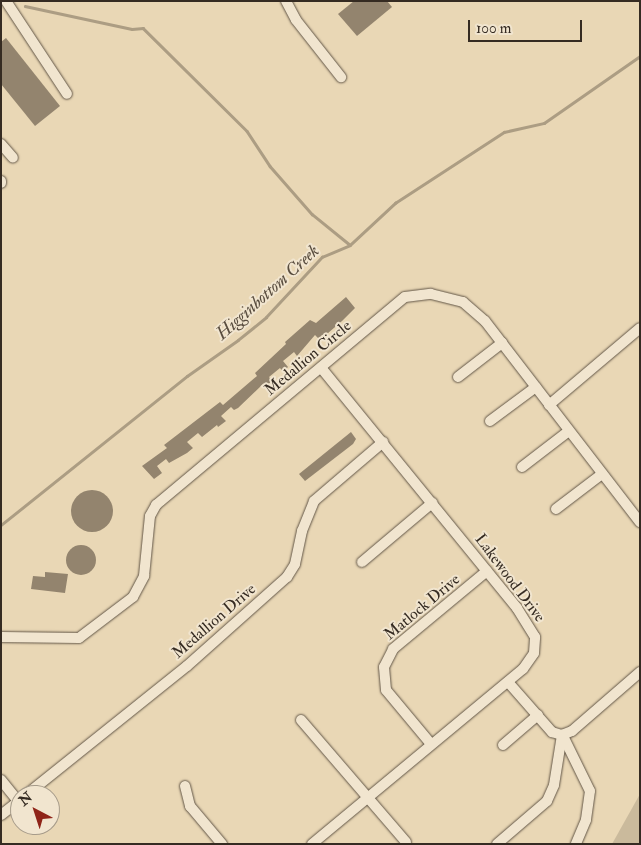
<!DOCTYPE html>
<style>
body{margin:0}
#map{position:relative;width:641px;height:845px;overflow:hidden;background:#e9d7b5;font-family:"IM FELL Double Pica",serif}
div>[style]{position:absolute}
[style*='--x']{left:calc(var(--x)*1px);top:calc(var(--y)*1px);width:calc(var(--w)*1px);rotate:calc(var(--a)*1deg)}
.green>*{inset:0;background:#caba9c}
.stream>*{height:2.5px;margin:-1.25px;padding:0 1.25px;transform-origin:1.25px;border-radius:1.25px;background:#ac9d83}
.building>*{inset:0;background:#93846e}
.round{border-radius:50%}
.roads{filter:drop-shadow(0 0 1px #625647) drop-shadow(0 0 1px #625647)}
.minor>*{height:10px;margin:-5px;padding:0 5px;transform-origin:5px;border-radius:5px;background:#f1e5cf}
span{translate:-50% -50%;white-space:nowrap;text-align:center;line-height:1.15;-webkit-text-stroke:4px #f1e5cf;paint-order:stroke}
.street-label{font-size:16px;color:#352b22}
.water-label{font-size:18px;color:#594d3f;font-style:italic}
.frame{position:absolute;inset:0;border:2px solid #352b22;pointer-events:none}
.north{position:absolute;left:10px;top:785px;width:50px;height:50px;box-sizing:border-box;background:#f1e5cf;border:1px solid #a69b8a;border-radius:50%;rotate:320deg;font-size:14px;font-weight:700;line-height:20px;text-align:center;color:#352b22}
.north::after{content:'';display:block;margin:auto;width:18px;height:22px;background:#8f2418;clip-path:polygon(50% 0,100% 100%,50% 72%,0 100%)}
.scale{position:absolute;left:468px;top:20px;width:114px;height:22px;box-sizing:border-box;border:2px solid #352b22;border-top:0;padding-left:6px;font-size:15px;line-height:18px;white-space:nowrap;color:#352b22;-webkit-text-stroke:4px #f1e5cf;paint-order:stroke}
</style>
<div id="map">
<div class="green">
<i style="clip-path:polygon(640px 794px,640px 844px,612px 844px)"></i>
</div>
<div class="stream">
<i style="--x:25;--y:6;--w:109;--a:12.1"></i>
<i style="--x:132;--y:29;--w:11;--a:-5"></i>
<i style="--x:143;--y:28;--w:146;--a:44.7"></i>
<i style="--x:247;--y:131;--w:42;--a:56.7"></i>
<i style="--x:270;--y:166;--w:64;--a:48.8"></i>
<i style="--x:312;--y:214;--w:48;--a:39"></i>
<i style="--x:1;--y:525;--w:238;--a:-38.7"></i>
<i style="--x:187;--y:376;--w:62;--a:-35.2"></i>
<i style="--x:238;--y:340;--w:36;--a:-39"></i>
<i style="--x:266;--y:317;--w:82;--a:-47"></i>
<i style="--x:322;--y:257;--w:30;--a:-23"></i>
<i style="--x:350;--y:245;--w:62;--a:-43"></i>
<i style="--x:395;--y:203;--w:130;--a:-33.1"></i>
<i style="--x:504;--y:132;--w:41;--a:-12.7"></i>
<i style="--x:544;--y:123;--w:117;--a:-34.9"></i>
</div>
<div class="building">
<i style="clip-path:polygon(354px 1px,387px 1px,392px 7px,357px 36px,338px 14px)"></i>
<i style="clip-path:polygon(6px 38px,60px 106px,35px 126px,1px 84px,1px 42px)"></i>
<i style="clip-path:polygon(346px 297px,355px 308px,342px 321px,320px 340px,315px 335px,297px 356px,294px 352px,283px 361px,288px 367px,283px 372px,280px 368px,269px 377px,272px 381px,266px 386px,263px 384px,238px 408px,234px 410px,231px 407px,221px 416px,226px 421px,218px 427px,217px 425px,202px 437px,198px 433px,187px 442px,193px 448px,187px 453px,169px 463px,166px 459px,157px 466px,162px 473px,154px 479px,142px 466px,167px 448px,164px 445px,220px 402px,223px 405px,257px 376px,255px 373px,286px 344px,285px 342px,310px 320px,316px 323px)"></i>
<i style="clip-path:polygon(351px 432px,356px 439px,353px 444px,305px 481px,299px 474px)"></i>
<i class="round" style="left:71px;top:490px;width:42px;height:42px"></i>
<i class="round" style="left:66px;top:545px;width:30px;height:30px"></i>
<i style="clip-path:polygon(45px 572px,68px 574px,65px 593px,31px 589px,33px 576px,45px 577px)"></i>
</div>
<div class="roads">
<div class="minor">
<i style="--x:6;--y:1;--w:111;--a:56.7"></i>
<i style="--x:286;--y:1;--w:21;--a:62"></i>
<i style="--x:296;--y:20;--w:73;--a:51.7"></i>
<i style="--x:1;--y:144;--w:18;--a:49"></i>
<i style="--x:1;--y:181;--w:2;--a:90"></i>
<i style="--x:458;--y:377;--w:56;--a:-37.7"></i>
<i style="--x:549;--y:405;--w:119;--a:-40.2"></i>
<i style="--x:490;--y:421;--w:57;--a:-36.5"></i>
<i style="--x:522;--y:467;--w:59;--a:-37.5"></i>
<i style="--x:556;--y:509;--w:58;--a:-37.3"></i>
<i style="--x:362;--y:562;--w:92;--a:-40.1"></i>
<i style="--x:1;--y:637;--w:78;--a:0.7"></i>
<i style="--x:79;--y:638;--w:68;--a:-37.2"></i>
<i style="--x:133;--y:597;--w:24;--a:-62"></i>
<i style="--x:144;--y:576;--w:60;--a:-84.3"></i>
<i style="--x:150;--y:516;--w:13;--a:-61"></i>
<i style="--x:156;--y:505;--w:324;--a:-39.9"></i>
<i style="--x:405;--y:297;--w:26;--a:-7"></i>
<i style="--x:431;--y:294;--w:33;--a:14"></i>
<i style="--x:463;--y:302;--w:29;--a:41"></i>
<i style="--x:485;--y:321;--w:254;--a:52.4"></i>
<i style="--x:508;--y:682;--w:67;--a:48.7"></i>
<i style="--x:552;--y:732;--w:10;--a:17"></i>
<i style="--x:562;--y:735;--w:11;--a:-22"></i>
<i style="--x:572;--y:731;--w:90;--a:-40.9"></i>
<i style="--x:301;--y:720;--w:161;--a:49.3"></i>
<i style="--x:563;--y:736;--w:61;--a:63.9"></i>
<i style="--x:590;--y:791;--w:29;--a:98"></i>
<i style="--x:586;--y:820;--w:26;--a:113"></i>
<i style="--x:431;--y:744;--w:70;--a:-129.8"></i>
<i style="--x:386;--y:690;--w:23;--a:-95"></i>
<i style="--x:384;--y:667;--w:20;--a:-63"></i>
<i style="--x:393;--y:649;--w:122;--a:-39.7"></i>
<i style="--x:503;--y:745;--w:46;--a:-40.6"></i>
<i style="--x:1;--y:780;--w:27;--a:51"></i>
<i style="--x:185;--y:786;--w:21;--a:76"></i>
<i style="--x:190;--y:806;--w:50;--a:49.9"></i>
<i style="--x:26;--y:795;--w:206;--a:-38.7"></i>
<i style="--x:187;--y:666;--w:134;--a:-41.7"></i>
<i style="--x:287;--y:577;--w:15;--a:-58"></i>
<i style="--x:295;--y:564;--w:34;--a:-78"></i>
<i style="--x:302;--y:531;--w:32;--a:-68"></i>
<i style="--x:314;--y:501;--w:91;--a:-40.5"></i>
<i style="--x:1;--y:815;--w:24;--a:-38"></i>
<i style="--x:312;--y:844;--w:274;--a:-39.7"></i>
<i style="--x:523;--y:669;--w:19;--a:-55"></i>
<i style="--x:534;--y:653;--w:16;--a:-86"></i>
<i style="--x:535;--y:637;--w:34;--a:-122"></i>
<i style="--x:517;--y:608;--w:310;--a:-129.2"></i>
<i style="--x:497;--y:844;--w:66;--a:-40.7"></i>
<i style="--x:547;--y:801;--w:17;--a:-66"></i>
<i style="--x:554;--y:785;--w:51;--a:-80.9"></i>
</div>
</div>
<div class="street-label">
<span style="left:308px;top:358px;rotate:-40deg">Medallion Circle</span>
<span style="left:510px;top:578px;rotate:53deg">Lakewood Drive</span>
<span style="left:422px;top:607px;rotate:-40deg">Matlock Drive</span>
<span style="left:214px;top:621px;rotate:-41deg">Medallion Drive</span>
</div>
<div class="water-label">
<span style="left:268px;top:293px;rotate:-42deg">Higginbottom Creek</span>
</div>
<div class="frame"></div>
<div class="north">N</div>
<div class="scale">100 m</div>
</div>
